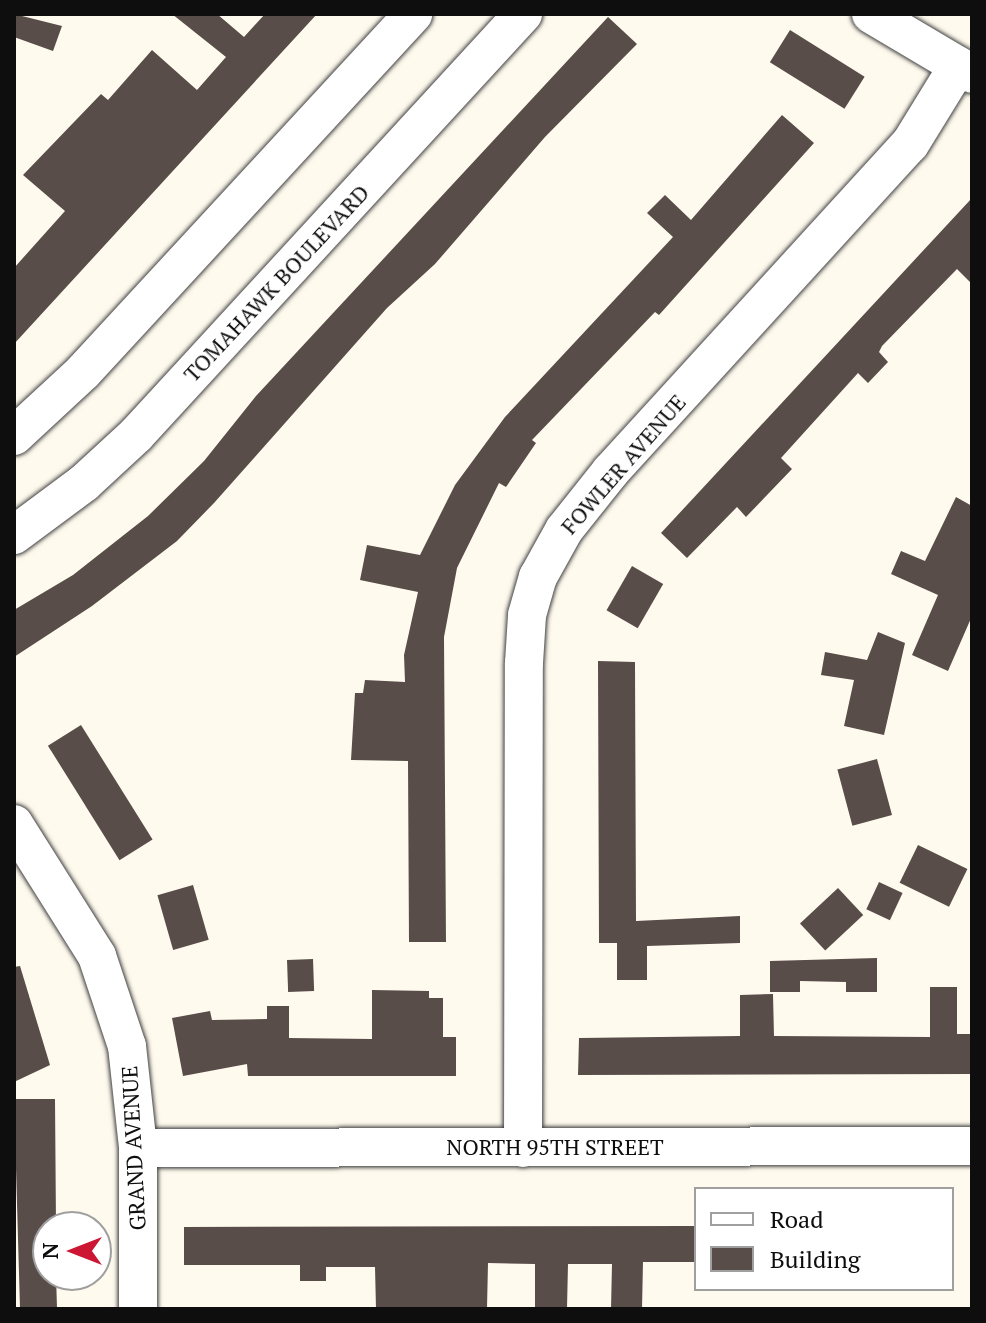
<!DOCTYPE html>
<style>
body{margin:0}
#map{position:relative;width:986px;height:1323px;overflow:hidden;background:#fffaee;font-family:"PT Serif",serif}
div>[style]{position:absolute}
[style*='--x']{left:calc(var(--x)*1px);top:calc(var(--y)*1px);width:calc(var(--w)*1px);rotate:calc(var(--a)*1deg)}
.building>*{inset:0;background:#584d49;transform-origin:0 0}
.roads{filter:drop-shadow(0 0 2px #414141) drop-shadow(0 0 2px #414141)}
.minor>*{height:38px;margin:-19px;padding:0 19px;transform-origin:19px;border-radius:19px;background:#fff}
span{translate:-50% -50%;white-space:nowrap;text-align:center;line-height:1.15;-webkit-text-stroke:8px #fff;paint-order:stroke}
.street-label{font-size:22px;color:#0e0e0e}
.frame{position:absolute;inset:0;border:16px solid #0e0e0e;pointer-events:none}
.legend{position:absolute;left:694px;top:1187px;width:260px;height:104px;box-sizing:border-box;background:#fff;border:2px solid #9f9f9f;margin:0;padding:10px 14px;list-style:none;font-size:24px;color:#0e0e0e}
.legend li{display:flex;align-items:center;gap:16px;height:40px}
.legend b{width:40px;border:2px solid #9f9f9f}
.north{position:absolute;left:32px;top:1211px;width:80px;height:80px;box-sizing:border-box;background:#fff;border:2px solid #9f9f9f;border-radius:50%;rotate:270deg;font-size:22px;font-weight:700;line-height:32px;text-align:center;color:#0e0e0e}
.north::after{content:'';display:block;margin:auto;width:28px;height:36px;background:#cd1634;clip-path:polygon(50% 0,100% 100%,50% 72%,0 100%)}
</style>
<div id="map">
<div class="building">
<i style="clip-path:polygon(14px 14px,62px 26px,53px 51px,14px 37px)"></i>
<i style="clip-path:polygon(172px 14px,217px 14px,244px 37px,265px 14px,317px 14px,14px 344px,14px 268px,65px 211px,23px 175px,101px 94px,108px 100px,152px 50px,197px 90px,226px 57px)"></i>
<i style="clip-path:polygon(608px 17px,637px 44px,545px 137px,435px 264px,387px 308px,214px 503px,177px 541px,92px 606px,14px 657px,14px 610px,73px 575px,148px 516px,204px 461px,256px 396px)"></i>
<i style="left:790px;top:30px;width:88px;height:38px;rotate:32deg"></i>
<i style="clip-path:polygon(782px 115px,814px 143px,659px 315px,655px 312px,532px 440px,536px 443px,506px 487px,499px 483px,457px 568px,444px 637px,446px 942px,409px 942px,408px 761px,351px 760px,355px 693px,363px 693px,365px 680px,405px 682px,404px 655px,418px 592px,360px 580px,367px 545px,420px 555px,455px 485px,505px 417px,673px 237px,647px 213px,665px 195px,691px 220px)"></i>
<i style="clip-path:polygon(972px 198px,972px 284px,957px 269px,882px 346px,879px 352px,888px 362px,868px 383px,858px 373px,781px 458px,792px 469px,746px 517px,737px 507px,687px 558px,661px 533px)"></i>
<i style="clip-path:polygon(956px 497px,972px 506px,972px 616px,948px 671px,912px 655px,938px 595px,891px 574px,901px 551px,925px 561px)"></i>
<i style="left:632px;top:566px;width:36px;height:51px;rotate:30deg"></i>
<i style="clip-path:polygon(878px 632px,905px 643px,884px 735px,844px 726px,854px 680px,821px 675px,825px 652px,867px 660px)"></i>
<i style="clip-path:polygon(598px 661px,635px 662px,636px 921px,740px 916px,740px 943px,647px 946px,647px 980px,617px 980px,617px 943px,599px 943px)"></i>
<i style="left:81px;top:725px;width:135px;height:39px;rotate:58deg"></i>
<i style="left:877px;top:759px;width:58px;height:41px;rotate:75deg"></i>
<i style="left:918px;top:845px;width:55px;height:42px;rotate:26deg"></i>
<i style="left:879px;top:882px;width:26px;height:30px;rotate:25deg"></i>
<i style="left:193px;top:885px;width:57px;height:37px;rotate:74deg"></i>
<i style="left:838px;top:888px;width:37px;height:52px;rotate:47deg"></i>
<i style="clip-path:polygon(877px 958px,877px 992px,846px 992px,846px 982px,800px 981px,800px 992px,770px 992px,770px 961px)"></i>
<i style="left:313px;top:959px;width:32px;height:26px;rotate:88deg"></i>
<i style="clip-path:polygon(20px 966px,50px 1065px,14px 1082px,14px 967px)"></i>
<i style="clip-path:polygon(930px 987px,957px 987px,957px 1034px,972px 1034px,972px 1074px,578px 1075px,579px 1038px,740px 1036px,740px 995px,773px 994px,774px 1036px,930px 1037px)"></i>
<i style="clip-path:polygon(372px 990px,429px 991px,429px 998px,443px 998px,443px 1037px,456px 1037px,456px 1076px,248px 1076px,247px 1064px,183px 1076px,172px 1018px,210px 1011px,212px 1020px,267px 1019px,267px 1006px,289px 1006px,289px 1038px,372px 1039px)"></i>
<i style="clip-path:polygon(14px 1099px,55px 1099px,56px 1227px,48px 1227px,48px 1275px,56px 1275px,57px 1308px,20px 1308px)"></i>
<i style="clip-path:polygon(696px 1226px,696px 1262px,643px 1262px,642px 1309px,611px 1309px,612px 1264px,568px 1264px,567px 1309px,535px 1309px,535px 1264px,488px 1263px,487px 1309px,376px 1309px,375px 1267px,326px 1267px,326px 1281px,300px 1281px,300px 1265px,184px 1265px,184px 1227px)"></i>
</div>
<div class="roads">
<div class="minor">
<i style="--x:871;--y:14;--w:117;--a:30.7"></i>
<i style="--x:14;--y:436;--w:94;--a:-42.8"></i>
<i style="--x:83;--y:372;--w:487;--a:-47.3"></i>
<i style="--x:14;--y:535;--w:87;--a:-36.6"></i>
<i style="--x:84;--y:483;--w:71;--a:-42.7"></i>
<i style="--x:136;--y:435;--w:572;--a:-47.41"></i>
<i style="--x:14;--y:824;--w:156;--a:57.8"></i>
<i style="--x:97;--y:956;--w:95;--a:71.6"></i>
<i style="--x:127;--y:1046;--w:103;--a:83.8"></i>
<i style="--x:138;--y:1148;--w:161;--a:90"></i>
<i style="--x:138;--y:1148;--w:834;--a:-0.14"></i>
<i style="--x:523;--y:1148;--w:485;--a:-89.9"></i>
<i style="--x:524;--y:663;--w:48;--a:-86.4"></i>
<i style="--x:527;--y:615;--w:40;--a:-74"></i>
<i style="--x:538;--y:577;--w:54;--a:-61"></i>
<i style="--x:564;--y:530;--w:75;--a:-51.5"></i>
<i style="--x:611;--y:471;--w:443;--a:-47.6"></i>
<i style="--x:910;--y:144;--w:92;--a:-58.4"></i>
</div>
</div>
<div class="street-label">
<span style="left:276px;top:283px;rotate:-47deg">TOMAHAWK BOULEVARD</span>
<span style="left:623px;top:464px;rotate:-49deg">FOWLER AVENUE</span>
<span style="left:555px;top:1147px">NORTH 95TH STREET</span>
<span style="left:133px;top:1148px;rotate:-93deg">GRAND AVENUE</span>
</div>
<div class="frame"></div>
<ul class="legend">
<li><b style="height:10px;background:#fff"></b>Road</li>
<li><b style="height:22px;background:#584d49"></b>Building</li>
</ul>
<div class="north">N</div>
</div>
